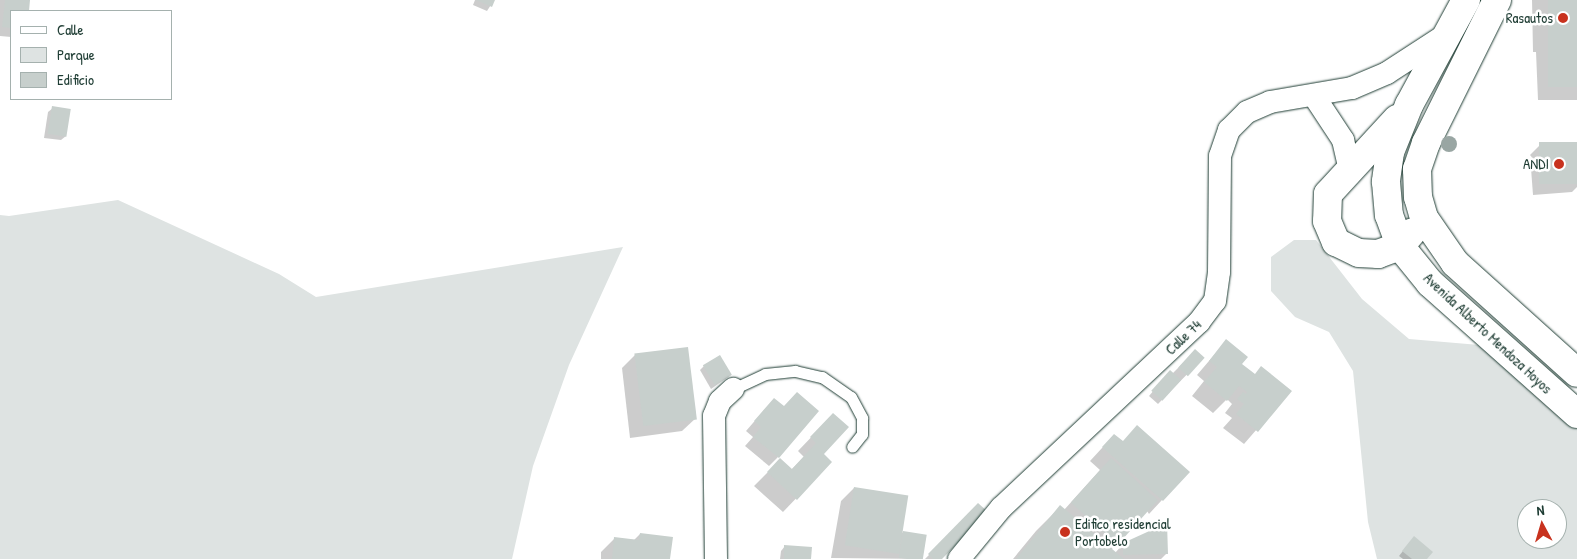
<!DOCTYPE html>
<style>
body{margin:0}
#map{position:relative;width:1577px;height:559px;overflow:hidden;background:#fff;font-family:"Patrick Hand",sans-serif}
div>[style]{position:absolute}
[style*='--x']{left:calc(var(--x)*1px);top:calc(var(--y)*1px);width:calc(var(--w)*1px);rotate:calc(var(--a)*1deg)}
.green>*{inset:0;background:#dee3e2}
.shadow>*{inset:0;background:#0003}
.building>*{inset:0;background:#c7cfcc;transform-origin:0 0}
.roads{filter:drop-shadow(0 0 1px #1f3d34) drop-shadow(0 0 1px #1f3d34)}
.lane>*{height:11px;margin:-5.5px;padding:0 5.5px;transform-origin:5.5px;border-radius:5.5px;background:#fff}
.street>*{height:22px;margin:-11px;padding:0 11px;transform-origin:11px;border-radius:11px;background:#fff}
.primary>*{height:28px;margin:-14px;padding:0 14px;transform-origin:14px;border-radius:14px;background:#fff}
.trees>*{width:16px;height:16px;margin:-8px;border-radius:50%;background:#99a6a3}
.dots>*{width:14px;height:14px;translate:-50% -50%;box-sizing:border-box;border:2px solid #fff;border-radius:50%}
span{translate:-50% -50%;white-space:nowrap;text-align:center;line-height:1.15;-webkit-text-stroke:5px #fff;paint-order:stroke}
.poi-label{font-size:15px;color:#1f3d34}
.right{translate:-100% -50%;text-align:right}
.left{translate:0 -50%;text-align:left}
.street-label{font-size:15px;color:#1f3d34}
.legend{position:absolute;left:10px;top:10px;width:162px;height:90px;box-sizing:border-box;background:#fff;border:1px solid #a5b1ae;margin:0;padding:6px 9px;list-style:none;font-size:15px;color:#1f3d34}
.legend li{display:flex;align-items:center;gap:10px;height:25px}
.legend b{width:25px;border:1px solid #a5b1ae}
.north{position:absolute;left:1517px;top:499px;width:50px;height:50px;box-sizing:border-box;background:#fff;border:1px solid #a5b1ae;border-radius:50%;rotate:354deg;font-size:14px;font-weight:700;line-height:20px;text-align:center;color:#1f3d34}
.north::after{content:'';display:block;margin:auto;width:18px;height:22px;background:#c8321e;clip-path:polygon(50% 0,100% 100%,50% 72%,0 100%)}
</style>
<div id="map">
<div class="green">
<i style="clip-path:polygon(118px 200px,279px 274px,316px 297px,623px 247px,569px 365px,533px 466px,512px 559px,0 559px,0 215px,9px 216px)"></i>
<i style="clip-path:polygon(evenodd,1294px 240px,1316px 240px,1362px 299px,1409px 339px,1491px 346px,1577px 413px,1577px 559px,1377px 559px,1368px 522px,1353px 371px,1329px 332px,1295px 317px,1271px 291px,1271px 257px,1294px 240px,1527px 509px,1557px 509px,1557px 539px,1527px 539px,1527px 509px)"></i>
</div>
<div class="shadow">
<i style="clip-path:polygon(0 0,29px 0,28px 11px,11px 11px,11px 37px,0 36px)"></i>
<i style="clip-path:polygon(475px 0,494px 0,487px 11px,473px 5px)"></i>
<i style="clip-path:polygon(1532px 0,1577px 0,1577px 100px,1538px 100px,1536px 52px,1533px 52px)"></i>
<i style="clip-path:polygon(53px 108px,66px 136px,61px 140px,44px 138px,48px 112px)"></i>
<i style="clip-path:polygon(1577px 143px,1577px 187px,1572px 192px,1533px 195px,1530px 155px,1539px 146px)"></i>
<i style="clip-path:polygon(1226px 341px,1240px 365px,1254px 375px,1290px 391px,1244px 444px,1223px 428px,1232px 418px,1225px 413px,1232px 404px,1227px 399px,1213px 413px,1192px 396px,1204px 381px,1197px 375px)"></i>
<i style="clip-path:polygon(1195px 351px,1203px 358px,1158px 404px,1149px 396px,1166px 376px,1172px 374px)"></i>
<i style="clip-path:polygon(635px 355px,696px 418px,682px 431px,630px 438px,622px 368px)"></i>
<i style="clip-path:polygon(704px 366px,731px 375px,711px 389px,700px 370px)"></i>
<i style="clip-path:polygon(765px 409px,778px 457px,769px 466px,745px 446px,753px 437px,746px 431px)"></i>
<i style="clip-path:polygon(820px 428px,822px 454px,831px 462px,783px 512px,754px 486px,780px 460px,791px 470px,804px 457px,798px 451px)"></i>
<i style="clip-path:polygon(1114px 435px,1122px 442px,1188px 472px,1149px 514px,1147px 511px,1111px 550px,1115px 553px,1123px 544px,1167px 553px,1161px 559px,1013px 559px,1036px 531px,1060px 507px,1064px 510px,1100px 470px,1090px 461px)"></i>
<i style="clip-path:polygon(854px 488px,900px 535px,903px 532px,926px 536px,922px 559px,831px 558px,841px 501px)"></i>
<i style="clip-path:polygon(978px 505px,940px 559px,925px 559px)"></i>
<i style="clip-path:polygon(640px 534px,669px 559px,601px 559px,601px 552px,615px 538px,634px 540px)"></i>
<i style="clip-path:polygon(1410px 542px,1425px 559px,1403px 559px,1399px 556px)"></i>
<i style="clip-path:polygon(785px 546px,810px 559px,780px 559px,781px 551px)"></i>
</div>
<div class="building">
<i style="clip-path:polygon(5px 0,30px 0,29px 11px,11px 11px,11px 28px,2px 27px)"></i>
<i style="clip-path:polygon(476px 0,495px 0,492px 7px)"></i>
<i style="left:1548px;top:0;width:29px;height:87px"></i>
<i style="left:52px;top:106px;width:19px;height:28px;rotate:9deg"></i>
<i style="left:1577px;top:142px;width:42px;height:38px;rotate:90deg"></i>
<i style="clip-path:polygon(1226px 339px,1248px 357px,1242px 364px,1255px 374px,1261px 366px,1292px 391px,1258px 432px,1236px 414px,1244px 404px,1237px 399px,1243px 392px,1246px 394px,1247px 392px,1239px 386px,1227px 401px,1204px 382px,1217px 367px,1209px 361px)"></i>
<i style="left:688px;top:347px;width:73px;height:54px;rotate:83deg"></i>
<i style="left:1195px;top:349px;width:13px;height:25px;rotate:42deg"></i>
<i style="left:720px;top:355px;width:23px;height:20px;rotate:59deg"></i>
<i style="left:1170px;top:370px;width:15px;height:28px;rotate:42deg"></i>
<i style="clip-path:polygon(797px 392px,819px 411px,779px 458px,753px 437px,761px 427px,754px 421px,774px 398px,784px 406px)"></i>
<i style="clip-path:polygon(833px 413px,849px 427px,824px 454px,832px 462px,797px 500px,767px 472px,780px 458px,792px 469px,816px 443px,810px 437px)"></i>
<i style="clip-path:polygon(1137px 425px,1190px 472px,1163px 501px,1102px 447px,1114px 434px,1123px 441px)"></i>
<i style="left:1111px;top:458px;width:63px;height:60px;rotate:42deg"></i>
<i style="left:854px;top:487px;width:55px;height:59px;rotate:9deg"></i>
<i style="clip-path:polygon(978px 503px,988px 512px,942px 559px,933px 559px,928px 554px)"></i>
<i style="clip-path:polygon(1060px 505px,1124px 559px,1016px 559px)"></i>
<i style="clip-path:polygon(1167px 523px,1168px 554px,1123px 555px,1123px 543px)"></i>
<i style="left:903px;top:531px;width:24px;height:27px;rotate:9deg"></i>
<i style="clip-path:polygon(640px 533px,673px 537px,670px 559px,612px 559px,614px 537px,639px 540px)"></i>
<i style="clip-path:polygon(1414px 536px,1433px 552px,1427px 559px,1412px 559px,1402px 551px)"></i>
<i style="clip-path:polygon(784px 545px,812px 547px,811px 559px,784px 559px)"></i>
</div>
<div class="roads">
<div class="lane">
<i style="--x:733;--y:389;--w:35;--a:-25"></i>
<i style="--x:765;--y:374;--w:30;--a:-6"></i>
<i style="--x:795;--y:371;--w:28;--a:13"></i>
<i style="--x:822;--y:377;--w:35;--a:35"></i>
<i style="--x:851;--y:397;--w:24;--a:62"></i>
<i style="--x:862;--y:418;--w:16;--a:90"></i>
<i style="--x:862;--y:434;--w:16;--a:128"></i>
</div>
<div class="street">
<i style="--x:1314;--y:96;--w:53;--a:56.6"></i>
<i style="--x:1343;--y:140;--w:31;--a:77"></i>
<i style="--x:716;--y:559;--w:143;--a:-90.8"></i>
<i style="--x:714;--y:416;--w:16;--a:-68"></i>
<i style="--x:720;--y:401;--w:18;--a:-43"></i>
<i style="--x:959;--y:559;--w:66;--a:-50.5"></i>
<i style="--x:1001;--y:508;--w:272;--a:-43.2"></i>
<i style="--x:1199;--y:322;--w:26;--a:-53"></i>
<i style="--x:1215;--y:301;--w:29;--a:-82"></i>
<i style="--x:1219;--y:272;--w:116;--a:-89.5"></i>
<i style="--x:1220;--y:156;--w:28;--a:-71"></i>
<i style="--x:1229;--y:130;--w:25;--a:-45"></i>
<i style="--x:1247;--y:112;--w:25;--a:-23"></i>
<i style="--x:1270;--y:102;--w:83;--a:-9.7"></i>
<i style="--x:1352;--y:88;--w:38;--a:-23"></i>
<i style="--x:1387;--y:73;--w:72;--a:-33"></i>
</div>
<div class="primary">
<i style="--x:1466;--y:0;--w:119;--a:118.5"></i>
<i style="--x:1409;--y:105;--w:51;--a:112"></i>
<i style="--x:1390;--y:152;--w:30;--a:98"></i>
<i style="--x:1386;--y:182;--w:33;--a:85"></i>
<i style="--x:1389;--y:215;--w:33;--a:70"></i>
<i style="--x:1400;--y:246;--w:48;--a:51"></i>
<i style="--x:1430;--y:283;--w:197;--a:41.7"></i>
<i style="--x:1497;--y:0;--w:160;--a:116.4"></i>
<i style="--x:1426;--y:143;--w:28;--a:109"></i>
<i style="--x:1417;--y:169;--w:28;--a:88"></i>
<i style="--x:1418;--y:197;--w:22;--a:74"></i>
<i style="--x:1424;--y:218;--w:55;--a:55.4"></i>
<i style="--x:1455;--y:263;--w:164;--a:42"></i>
<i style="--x:1397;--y:119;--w:102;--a:132.6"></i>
<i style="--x:1328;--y:194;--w:27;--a:92"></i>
<i style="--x:1327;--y:221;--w:23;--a:67"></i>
<i style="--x:1336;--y:242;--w:25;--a:26"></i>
<i style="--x:1359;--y:253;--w:19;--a:3"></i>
<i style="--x:1378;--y:254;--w:23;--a:-20"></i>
<i style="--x:1400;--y:246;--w:18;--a:-49"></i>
</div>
</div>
<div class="trees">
<i style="left:1449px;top:144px"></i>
</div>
<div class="dots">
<i style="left:1563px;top:18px;background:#c8321e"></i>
<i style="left:1559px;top:164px;background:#c8321e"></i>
<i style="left:1065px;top:532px;background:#c8321e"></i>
</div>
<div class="poi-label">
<span class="right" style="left:1553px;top:18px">Rasautos</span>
<span class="right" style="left:1549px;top:164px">ANDI</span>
<span class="left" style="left:1075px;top:532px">Edifico residencial<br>Portobelo</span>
</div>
<div class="street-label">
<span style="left:1488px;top:333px;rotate:43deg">Avenida Alberto Mendoza Hoyos</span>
<span style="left:1183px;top:337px;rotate:-44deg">Calle 74</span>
</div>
<ul class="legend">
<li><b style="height:6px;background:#fff"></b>Calle</li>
<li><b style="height:14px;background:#dee3e2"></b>Parque</li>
<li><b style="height:14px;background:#c7cfcc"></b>Edificio</li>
</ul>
<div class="north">N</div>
</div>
